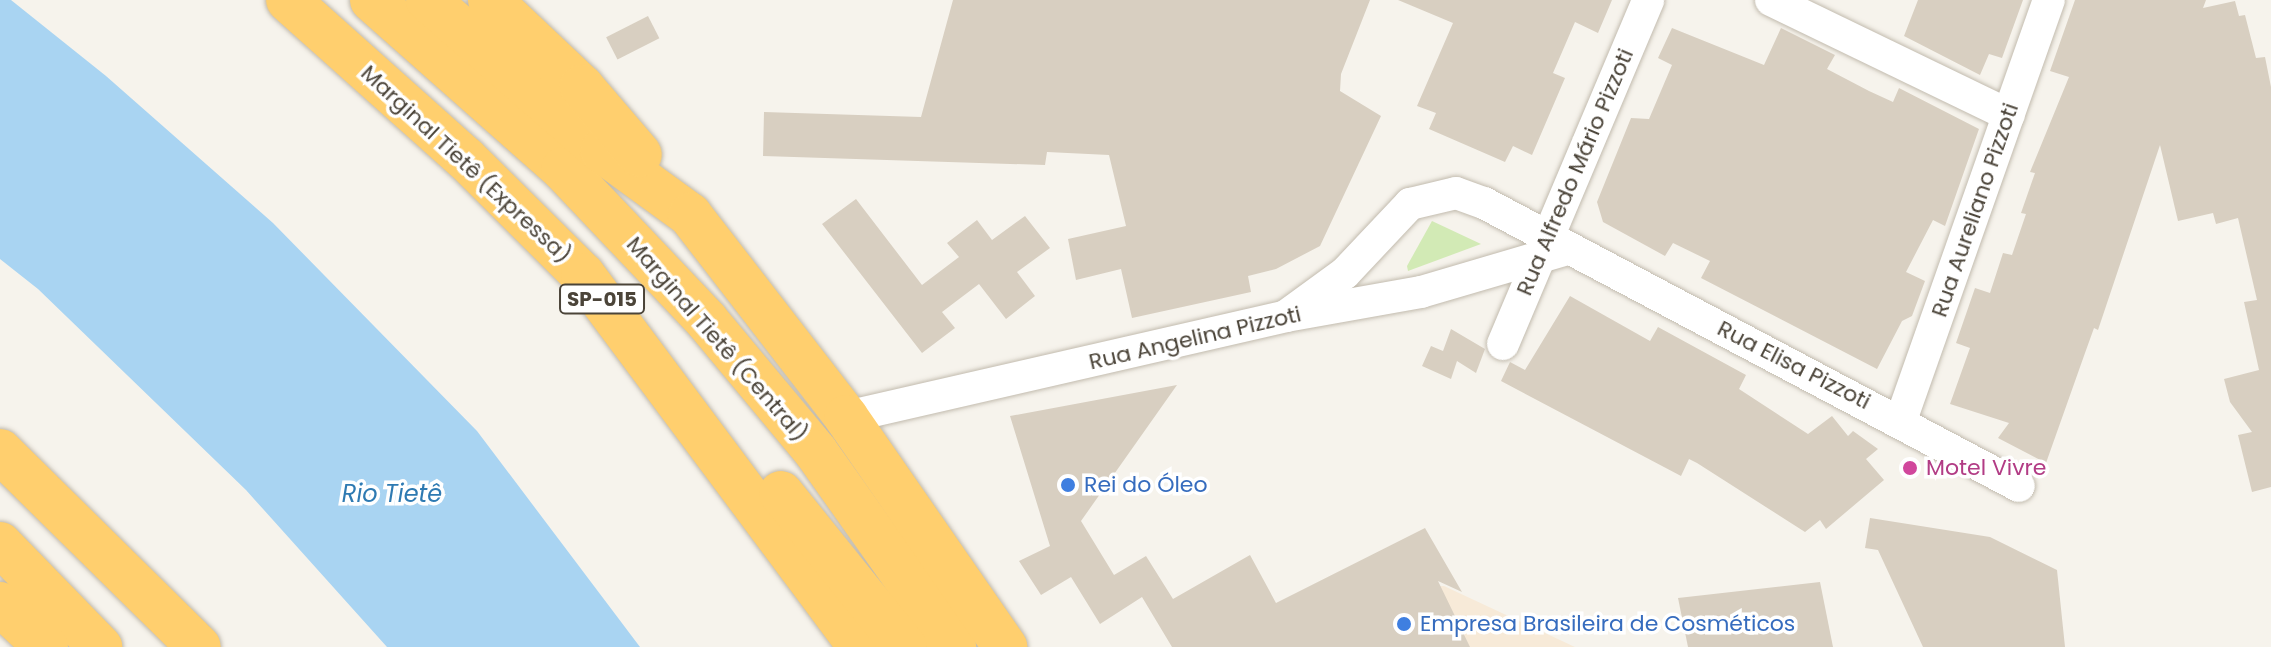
<!DOCTYPE html>
<meta charset="utf-8">
<style>
body{margin:0}
#map{position:relative;width:2271px;height:647px;overflow:hidden;background:#f6f3ec;font-family:Poppins,sans-serif}
div>[style]{position:absolute}
[style*='--x']{left:calc(var(--x)*1px);top:calc(var(--y)*1px);width:calc(var(--w)*1px);rotate:calc(var(--a)*1deg)}
.commercial>*{inset:0;background:#f7ead8}
.green>*{inset:0;background:#d2eab5}
.water>*{inset:0;background:#a9d4f2}
.building>*{inset:0;background:#d8cfc1;transform-origin:0 0}
.roads{filter:drop-shadow(0 0 2px #c2bbae) drop-shadow(0 0 2px #c2bbae)}
.street>*{height:32px;margin:-16px;padding:0 16px;transform-origin:16px;border-radius:16px;background:#fff}
.highway>*{height:44px;margin:-22px;padding:0 22px;transform-origin:22px;border-radius:22px;background:#ffcf6e}
.dots>*{width:22px;height:22px;translate:-50% -50%;box-sizing:border-box;border:4px solid #fff;border-radius:50%}
span{translate:-50% -50%;white-space:nowrap;text-align:center;line-height:1.15;-webkit-text-stroke:7px #fff;paint-order:stroke}
.shield-label span{padding:2px 6px;background:#fff;border:2px solid;border-radius:6px;-webkit-text-stroke-width:0}
.shield-label{font-size:20px;color:#4b4439;font-weight:700}
.street-label{font-size:22px;color:#4b4439}
.hotel-label{font-size:22px;color:#b23c85}
.left{translate:0 -50%;text-align:left}
.shop-label{font-size:22px;color:#366cbe}
.water-label{font-size:24px;color:#2e7ab2;font-style:italic}
</style>
<div id="map">
<div class="commercial">
<i style="clip-path:polygon(1444px 586px,1575px 647px,1287px 647px,1417px 587px)"></i>
</div>
<div class="green">
<i style="clip-path:polygon(1432px 221px,1481px 244px,1408px 271px,1407px 266px)"></i>
</div>
<div class="water">
<i style="clip-path:polygon(0 0,11px 0,106px 76px,273px 223px,477px 431px,640px 647px,387px 647px,246px 490px,38px 289px,0 259px)"></i>
</div>
<div class="building">
<i style="clip-path:polygon(953px 0,1370px 0,1341px 74px,1340px 91px,1381px 116px,1320px 246px,1276px 269px,1248px 276px,1251px 292px,1132px 318px,1121px 269px,1076px 280px,1068px 239px,1126px 226px,1109px 155px,1047px 152px,1045px 165px,763px 156px,764px 112px,921px 117px)"></i>
<i style="clip-path:polygon(1398px 0,1612px 0,1598px 33px,1575px 22px,1553px 73px,1565px 78px,1532px 155px,1513px 146px,1505px 162px,1429px 129px,1436px 113px,1417px 106px,1453px 23px)"></i>
<i style="clip-path:polygon(1918px 0,2023px 0,2002px 58px,1989px 54px,1980px 75px,1904px 36px)"></i>
<i style="clip-path:polygon(2075px 0,2206px 0,2203px 8px,2235px 1px,2239px 16px,2245px 15px,2256px 58px,2265px 57px,2271px 87px,2271px 487px,2252px 492px,2238px 435px,2252px 432px,2230px 402px,2224px 379px,2259px 370px,2244px 302px,2257px 300px,2238px 218px,2216px 224px,2213px 213px,2178px 221px,2160px 145px,2098px 330px,2094px 328px,2085px 353px,2046px 463px,1998px 438px,2009px 423px,1950px 404px,1970px 348px,1956px 343px,1975px 288px,1990px 293px,2003px 253px,2012px 255px,2026px 214px,2021px 213px,2035px 173px,2030px 172px,2069px 77px,2050px 71px)"></i>
<i style="left:648px;top:16px;width:25px;height:47px;rotate:63deg"></i>
<i style="clip-path:polygon(1672px 28px,1764px 65px,1781px 28px,1835px 55px,1827px 69px,1869px 91px,1893px 102px,1899px 88px,1979px 129px,1945px 226px,1933px 220px,1906px 272px,1925px 281px,1912px 316px,1902px 321px,1877px 369px,1701px 278px,1710px 261px,1673px 243px,1665px 256px,1603px 222px,1597px 202px,1631px 118px,1649px 119px,1672px 65px,1658px 58px)"></i>
<i style="clip-path:polygon(856px 199px,922px 285px,959px 257px,947px 243px,977px 220px,992px 240px,1025px 216px,1050px 248px,1017px 272px,1035px 296px,1006px 319px,979px 284px,942px 312px,955px 328px,922px 353px,822px 224px)"></i>
<i style="clip-path:polygon(1570px 296px,1650px 341px,1658px 327px,1746px 375px,1739px 389px,1808px 434px,1832px 416px,1848px 436px,1853px 431px,1878px 449px,1866px 459px,1884px 480px,1826px 529px,1820px 520px,1805px 532px,1697px 463px,1689px 459px,1681px 476px,1501px 381px,1510px 362px,1525px 370px)"></i>
<i style="clip-path:polygon(1451px 329px,1485px 349px,1476px 373px,1457px 361px,1451px 379px,1422px 366px,1431px 346px,1443px 351px)"></i>
<i style="clip-path:polygon(1177px 385px,1081px 521px,1114px 575px,1146px 556px,1173px 599px,1250px 555px,1276px 603px,1425px 528px,1462px 592px,1438px 581px,1470px 647px,1172px 647px,1142px 597px,1100px 624px,1071px 577px,1041px 595px,1019px 561px,1050px 546px,1010px 416px)"></i>
<i style="clip-path:polygon(1870px 518px,1990px 537px,2057px 570px,2065px 647px,1923px 647px,1878px 550px,1865px 548px)"></i>
<i style="clip-path:polygon(1820px 582px,1833px 647px,1688px 647px,1678px 598px)"></i>
</div>
<div class="roads">
<div class="street">
<i style="--x:1771;--y:0;--w:264;--a:25.8"></i>
<i style="--x:1286;--y:316;--w:73;--a:-36.1"></i>
<i style="--x:1345;--y:273;--w:95;--a:-46.7"></i>
<i style="--x:1410;--y:204;--w:47;--a:-13.4"></i>
<i style="--x:1456;--y:193;--w:30;--a:20"></i>
<i style="--x:1484;--y:203;--w:605;--a:27.88"></i>
<i style="--x:1503;--y:344;--w:373;--a:-67.1"></i>
<i style="--x:846;--y:417;--w:451;--a:-12.9"></i>
<i style="--x:1286;--y:316;--w:137;--a:-10.1"></i>
<i style="--x:1421;--y:292;--w:152;--a:-16.4"></i>
<i style="--x:1901;--y:420;--w:445;--a:-70.6"></i>
</div>
<div class="highway">
<i style="--x:288;--y:0;--w:237;--a:41.8"></i>
<i style="--x:465;--y:158;--w:166;--a:44.8"></i>
<i style="--x:583;--y:275;--w:464;--a:53.3"></i>
<i style="--x:372;--y:0;--w:255;--a:41.5"></i>
<i style="--x:563;--y:169;--w:209;--a:46.5"></i>
<i style="--x:707;--y:321;--w:170;--a:50.2"></i>
<i style="--x:816;--y:452;--w:239;--a:54.7"></i>
<i style="--x:428;--y:0;--w:230;--a:41"></i>
<i style="--x:602;--y:151;--w:109;--a:36"></i>
<i style="--x:690;--y:215;--w:255;--a:52.3"></i>
<i style="--x:846;--y:417;--w:280;--a:55.3"></i>
<i style="--x:490;--y:0;--w:127;--a:43.4"></i>
<i style="--x:582;--y:87;--w:89;--a:49.5"></i>
<i style="--x:0;--y:451;--w:279;--a:44.6"></i>
<i style="--x:781;--y:493;--w:198;--a:51.2"></i>
<i style="--x:0;--y:544;--w:144;--a:45.8"></i>
<i style="--x:0;--y:604;--w:63;--a:43.1"></i>
</div>
</div>
<div class="dots">
<i style="left:1910px;top:468px;background:#d1479c"></i>
<i style="left:1068px;top:485px;background:#3f7fe0"></i>
<i style="left:1404px;top:624px;background:#3f7fe0"></i>
</div>
<div class="shield-label">
<span style="left:602px;top:299px">SP-015</span>
</div>
<div class="street-label">
<span style="left:466px;top:164px;rotate:43deg">Marginal Tietê (Expressa)</span>
<span style="left:1575px;top:172px;rotate:-67deg">Rua Alfredo Mário Pizzoti</span>
<span style="left:1975px;top:210px;rotate:-71deg">Rua Aureliano Pizzoti</span>
<span style="left:1195px;top:338px;rotate:-13deg">Rua Angelina Pizzoti</span>
<span style="left:717px;top:339px;rotate:49deg">Marginal Tietê (Central)</span>
<span style="left:1794px;top:365px;rotate:27deg">Rua Elisa Pizzoti</span>
</div>
<div class="hotel-label">
<span class="left" style="left:1926px;top:468px">Motel Vivre</span>
</div>
<div class="shop-label">
<span class="left" style="left:1084px;top:485px">Rei do Óleo</span>
<span class="left" style="left:1420px;top:624px">Empresa Brasileira de Cosméticos</span>
</div>
<div class="water-label">
<span style="left:392px;top:494px">Rio Tietê</span>
</div>
</div>
